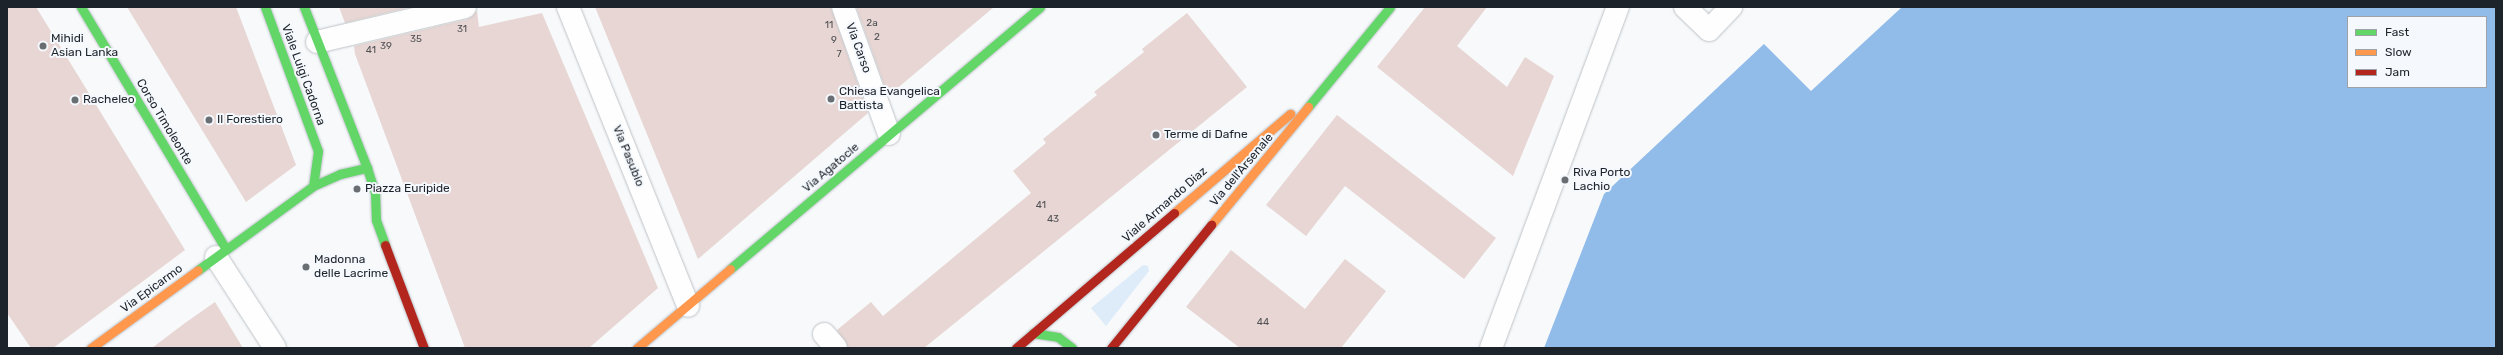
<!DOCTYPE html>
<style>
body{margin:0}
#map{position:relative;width:2503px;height:355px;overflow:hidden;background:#f7f9fb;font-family:Rubik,sans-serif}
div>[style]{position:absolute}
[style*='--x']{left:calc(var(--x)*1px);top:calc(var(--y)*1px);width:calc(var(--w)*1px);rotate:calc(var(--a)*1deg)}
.green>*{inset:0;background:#deebf8}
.water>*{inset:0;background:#91bcea}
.building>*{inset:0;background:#e7d6d3}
.roads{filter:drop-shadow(0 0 1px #bec3c7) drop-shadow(0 0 1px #bec3c7)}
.street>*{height:22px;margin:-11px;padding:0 11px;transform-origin:11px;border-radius:11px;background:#fefefe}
.fast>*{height:9px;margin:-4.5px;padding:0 4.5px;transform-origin:4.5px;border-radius:4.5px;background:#63d668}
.slow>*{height:9px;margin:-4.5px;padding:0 4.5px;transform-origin:4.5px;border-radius:4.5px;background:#ff974d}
.jam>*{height:9px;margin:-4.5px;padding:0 4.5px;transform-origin:4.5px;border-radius:4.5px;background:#b3261e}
.dots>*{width:11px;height:11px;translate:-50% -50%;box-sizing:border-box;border:2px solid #f5f9fd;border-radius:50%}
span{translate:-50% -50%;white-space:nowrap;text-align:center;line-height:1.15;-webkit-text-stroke:4px #f5f9fd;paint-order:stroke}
.number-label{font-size:10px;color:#4f5054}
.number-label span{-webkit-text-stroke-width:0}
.poi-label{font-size:12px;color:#1c232a}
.left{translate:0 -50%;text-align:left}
.street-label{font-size:12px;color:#1c232a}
.frame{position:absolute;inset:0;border:8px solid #1c232a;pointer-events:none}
.legend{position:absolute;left:2347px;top:16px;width:140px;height:72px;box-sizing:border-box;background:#f5f9fd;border:1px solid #9ea3a9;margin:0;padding:5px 7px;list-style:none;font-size:12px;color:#1c232a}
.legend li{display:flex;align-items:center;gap:8px;height:20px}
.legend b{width:20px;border:1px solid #9ea3a9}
</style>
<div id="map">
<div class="green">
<i style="clip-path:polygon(1143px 265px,1148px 266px,1149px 271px,1106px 326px,1091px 308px)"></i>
</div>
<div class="water">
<i style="clip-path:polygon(evenodd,1902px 7px,2496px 7px,2496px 348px,1544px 348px,1604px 194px,1764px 44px,1811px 91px,1902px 7px,2348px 17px,2486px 17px,2486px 87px,2348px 87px,2348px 17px)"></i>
</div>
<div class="building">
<i style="clip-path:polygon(7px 7px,36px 7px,185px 250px,53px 348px,31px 348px,7px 313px)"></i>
<i style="clip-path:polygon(127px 7px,236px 7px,296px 165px,246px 202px)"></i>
<i style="clip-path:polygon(339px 7px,411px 7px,345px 23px)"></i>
<i style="clip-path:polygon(595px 7px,831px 7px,868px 113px,698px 259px)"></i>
<i style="clip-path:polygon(856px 7px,994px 7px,888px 96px)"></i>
<i style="clip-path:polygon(1425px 7px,1487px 7px,1457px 46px,1507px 87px,1525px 57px,1554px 76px,1513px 176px,1377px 67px)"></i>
<i style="clip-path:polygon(477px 11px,479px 27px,542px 13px,658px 288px,589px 348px,465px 348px,355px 54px,354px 46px,468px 19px)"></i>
<i style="clip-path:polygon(1187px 13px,1247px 87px,924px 348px,848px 348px,837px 330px,871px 302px,883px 316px,1031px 193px,1013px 171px,1046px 143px,1043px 139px,1097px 95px,1094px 92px,1144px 52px,1142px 49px)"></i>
<i style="clip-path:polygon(1337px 115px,1496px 238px,1464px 279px,1345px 186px,1306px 236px,1266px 205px)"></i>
<i style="clip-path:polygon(1231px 250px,1305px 309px,1345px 259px,1386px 291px,1341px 348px,1240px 348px,1186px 307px)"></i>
<i style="clip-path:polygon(215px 302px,243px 348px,152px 348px,185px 323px)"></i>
</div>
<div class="roads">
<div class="street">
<i style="--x:568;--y:7;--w:322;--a:68.1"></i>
<i style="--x:843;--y:7;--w:135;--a:70.1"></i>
<i style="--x:1685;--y:7;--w:33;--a:44"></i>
<i style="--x:1709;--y:30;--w:32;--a:-46"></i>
<i style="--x:317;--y:42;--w:152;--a:-13.3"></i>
<i style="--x:216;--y:257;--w:108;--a:57"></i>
<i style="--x:824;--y:334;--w:18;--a:49"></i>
<i style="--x:1491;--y:348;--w:364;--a:-69.6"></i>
</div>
<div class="fast">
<i style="--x:81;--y:7;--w:282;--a:59.1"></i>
<i style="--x:265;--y:7;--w:153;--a:69.8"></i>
<i style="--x:318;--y:151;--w:35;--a:98"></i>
<i style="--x:304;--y:7;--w:173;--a:68.6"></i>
<i style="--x:367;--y:168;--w:25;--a:72"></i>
<i style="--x:375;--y:192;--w:28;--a:88"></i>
<i style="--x:376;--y:220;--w:27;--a:70"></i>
<i style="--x:1308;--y:107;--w:129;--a:-50.6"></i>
<i style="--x:730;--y:269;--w:406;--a:-40.2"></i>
<i style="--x:198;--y:270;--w:142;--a:-36.1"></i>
<i style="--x:313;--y:186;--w:30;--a:-24"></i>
<i style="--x:340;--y:174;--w:28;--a:-13"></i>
<i style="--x:1033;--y:333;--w:25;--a:9"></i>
<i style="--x:1058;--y:337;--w:18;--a:38"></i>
</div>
<div class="slow">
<i style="--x:1174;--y:213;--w:153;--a:-40.5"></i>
<i style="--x:1211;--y:225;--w:153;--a:-50.6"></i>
<i style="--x:91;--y:348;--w:132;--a:-36.1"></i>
<i style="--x:637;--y:348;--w:122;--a:-40.3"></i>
</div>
<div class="jam">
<i style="--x:385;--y:245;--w:110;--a:69.3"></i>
<i style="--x:1016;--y:348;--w:208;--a:-40.5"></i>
<i style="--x:1111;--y:348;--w:159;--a:-50.9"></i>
</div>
</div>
<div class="dots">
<i style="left:43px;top:46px;background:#696e73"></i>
<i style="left:831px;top:99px;background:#696e73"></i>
<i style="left:75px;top:100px;background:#696e73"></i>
<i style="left:209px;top:120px;background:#696e73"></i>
<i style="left:1156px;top:135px;background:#696e73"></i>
<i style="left:1565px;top:180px;background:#696e73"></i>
<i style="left:357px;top:189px;background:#696e73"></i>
<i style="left:306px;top:267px;background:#696e73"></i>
</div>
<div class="number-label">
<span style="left:872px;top:24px">2a</span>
<span style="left:829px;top:26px">11</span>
<span style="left:462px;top:30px">31</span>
<span style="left:877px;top:38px">2</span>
<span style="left:416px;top:40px">35</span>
<span style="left:834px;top:41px">9</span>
<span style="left:386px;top:47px">39</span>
<span style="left:371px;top:51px">41</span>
<span style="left:839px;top:55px">7</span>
<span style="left:1041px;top:206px">41</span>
<span style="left:1053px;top:220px">43</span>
<span style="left:1263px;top:323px">44</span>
</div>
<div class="poi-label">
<span class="left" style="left:51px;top:46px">Mihidi<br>Asian Lanka</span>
<span class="left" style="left:839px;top:99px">Chiesa Evangelica<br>Battista</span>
<span class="left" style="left:83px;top:100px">Racheleo</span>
<span class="left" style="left:217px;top:120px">Il Forestiero</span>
<span class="left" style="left:1164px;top:135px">Terme di Dafne</span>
<span class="left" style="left:1573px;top:180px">Riva Porto<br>Lachio</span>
<span class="left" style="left:365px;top:189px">Piazza Euripide</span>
<span class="left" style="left:314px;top:267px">Madonna<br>delle Lacrime</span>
</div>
<div class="street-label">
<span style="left:858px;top:48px;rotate:70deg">Via Carso</span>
<span style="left:303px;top:75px;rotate:70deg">Viale Luigi Cadorna</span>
<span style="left:164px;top:122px;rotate:59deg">Corso Timoleonte</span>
<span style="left:628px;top:156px;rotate:68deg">Via Pasubio</span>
<span style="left:831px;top:168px;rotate:-40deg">Via Agatocle</span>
<span style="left:1242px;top:170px;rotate:-50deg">Via dell'Arsenale</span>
<span style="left:1165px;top:205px;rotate:-41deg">Viale Armando Diaz</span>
<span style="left:152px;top:289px;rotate:-36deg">Via Epicarmo</span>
</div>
<div class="frame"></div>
<ul class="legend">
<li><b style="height:5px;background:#63d668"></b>Fast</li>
<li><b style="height:5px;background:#ff974d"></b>Slow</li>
<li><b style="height:5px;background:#b3261e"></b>Jam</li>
</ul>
</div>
